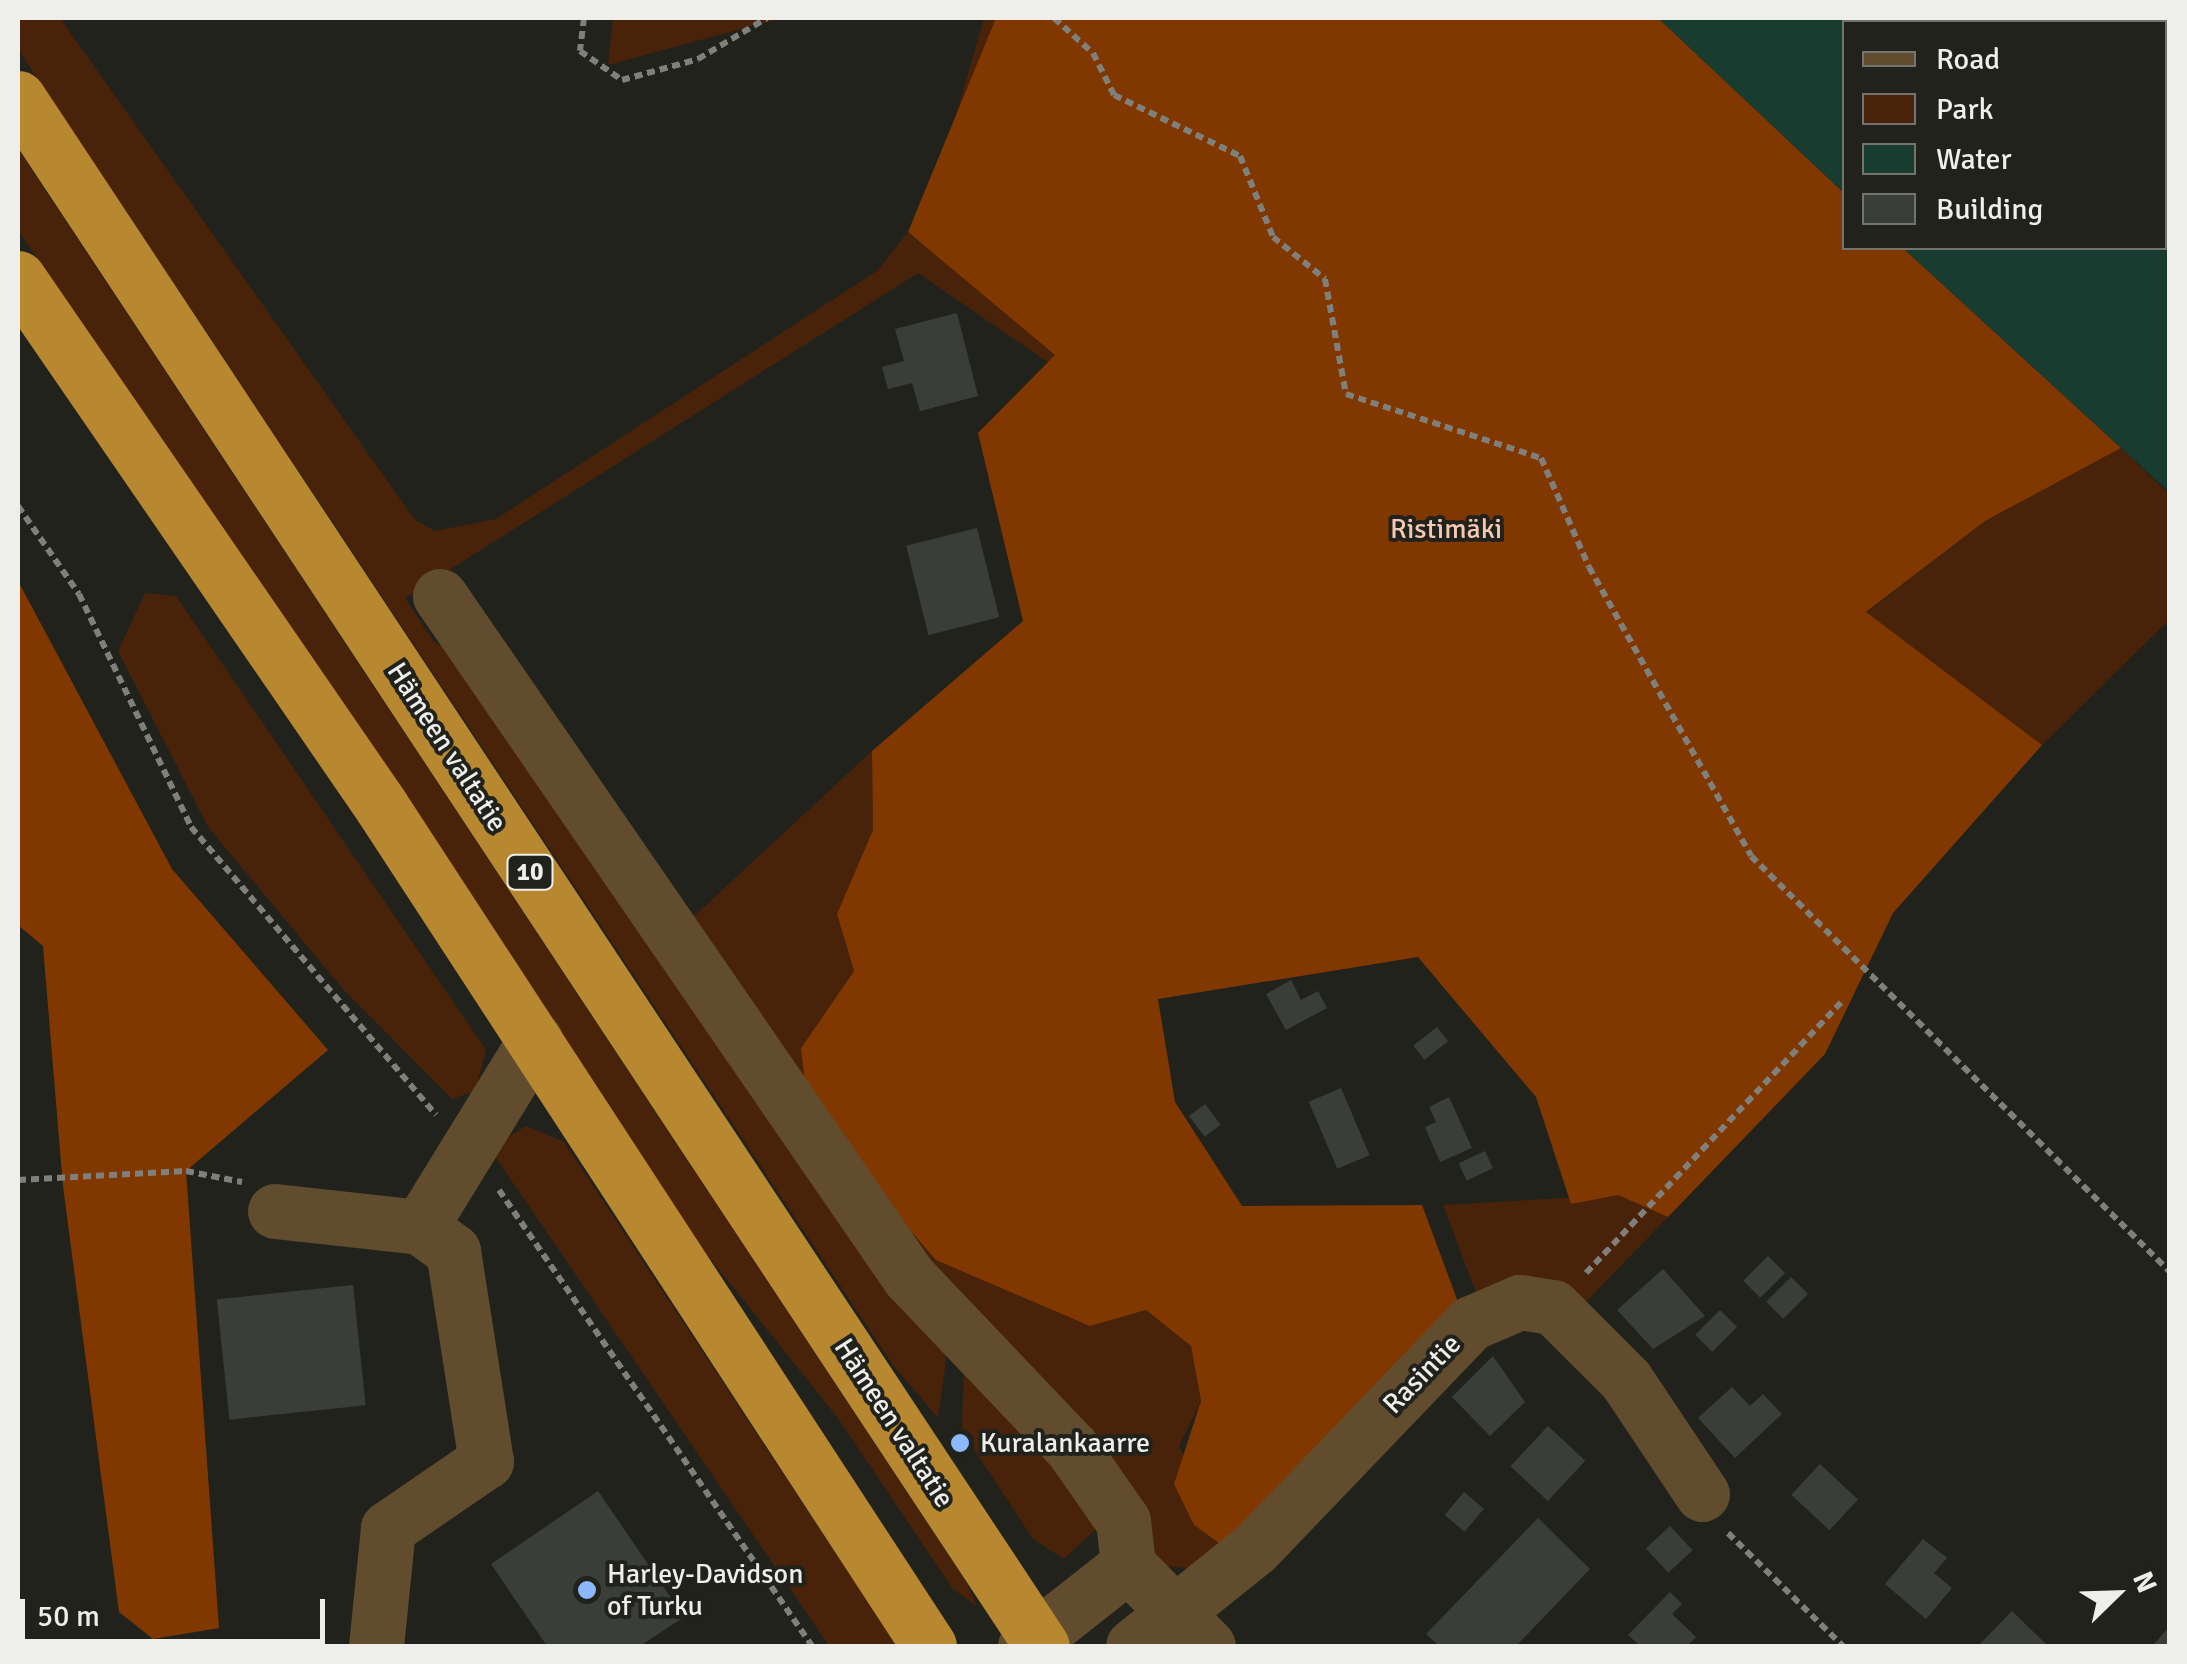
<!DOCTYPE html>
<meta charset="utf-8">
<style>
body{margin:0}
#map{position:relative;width:2187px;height:1664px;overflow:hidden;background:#22221d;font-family:Signika,sans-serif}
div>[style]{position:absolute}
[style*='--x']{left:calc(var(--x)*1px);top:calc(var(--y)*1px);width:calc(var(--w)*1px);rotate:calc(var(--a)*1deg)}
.green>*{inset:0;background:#49220a}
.forest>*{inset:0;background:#813800}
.water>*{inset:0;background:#193c30}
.building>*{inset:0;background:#3a3e39;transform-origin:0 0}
.path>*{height:6px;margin-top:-3px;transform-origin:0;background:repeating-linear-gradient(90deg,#7f7f7b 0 8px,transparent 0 13px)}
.minor>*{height:55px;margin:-27.5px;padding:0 27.5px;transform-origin:27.5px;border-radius:27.5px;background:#614d2e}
.highway>*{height:55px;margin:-27.5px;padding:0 27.5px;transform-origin:27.5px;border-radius:27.5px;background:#b88831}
.dots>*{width:28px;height:28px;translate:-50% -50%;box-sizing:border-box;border:5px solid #22221d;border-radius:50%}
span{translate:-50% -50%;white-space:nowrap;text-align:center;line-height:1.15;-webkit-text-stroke:8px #22221d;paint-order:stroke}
.shield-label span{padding:2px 8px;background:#22221d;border:2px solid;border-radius:8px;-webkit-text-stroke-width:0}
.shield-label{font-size:25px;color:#eeefeb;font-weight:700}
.park-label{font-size:28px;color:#f4c8b2}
.street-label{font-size:28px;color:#eeefeb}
.poi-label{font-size:28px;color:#eeefeb}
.left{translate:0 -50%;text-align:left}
.frame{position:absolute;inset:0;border:20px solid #eeefeb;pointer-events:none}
.legend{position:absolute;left:1842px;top:20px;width:325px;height:230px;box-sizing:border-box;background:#22221d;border:2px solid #74746f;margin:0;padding:12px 18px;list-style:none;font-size:30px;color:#eeefeb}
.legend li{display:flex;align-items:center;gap:20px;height:50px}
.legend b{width:50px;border:2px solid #74746f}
.north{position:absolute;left:2067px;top:1544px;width:100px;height:100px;-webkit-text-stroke:8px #22221d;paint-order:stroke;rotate:67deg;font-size:28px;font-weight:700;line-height:40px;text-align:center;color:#eeefeb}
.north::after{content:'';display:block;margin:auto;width:35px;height:45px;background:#eeefeb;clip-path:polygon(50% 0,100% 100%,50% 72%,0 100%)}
.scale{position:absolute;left:20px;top:1599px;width:305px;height:45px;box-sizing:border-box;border:5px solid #eeefeb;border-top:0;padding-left:12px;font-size:30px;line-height:35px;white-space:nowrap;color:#eeefeb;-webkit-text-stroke:8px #22221d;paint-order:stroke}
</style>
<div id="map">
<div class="green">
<i style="clip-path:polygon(18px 18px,60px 18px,415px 520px,435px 531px,496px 519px,877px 271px,908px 232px,919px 243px,984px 18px,1658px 18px,1844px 193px,1844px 248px,1065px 374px,918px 273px,405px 598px,434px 642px,466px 659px,948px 1346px,938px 1418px,893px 1365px,18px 49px)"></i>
<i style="clip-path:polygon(613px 18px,782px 18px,608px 65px)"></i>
<i style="clip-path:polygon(18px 149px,965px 1580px,977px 1606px,953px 1589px,837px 1417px,701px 1247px,18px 230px)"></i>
<i style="clip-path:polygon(2121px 448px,2169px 494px,2169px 620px,2042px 745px,1866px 613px,1985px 521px)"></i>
<i style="clip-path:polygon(145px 593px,176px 596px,486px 1050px,475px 1091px,452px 1099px,343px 989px,208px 827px,118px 651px)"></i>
<i style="clip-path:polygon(872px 751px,873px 830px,837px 914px,854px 971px,801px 1047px,1090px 1326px,1146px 1310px,1191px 1346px,1201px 1401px,1179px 1446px,1226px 1548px,1189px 1568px,1158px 1566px,972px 1324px,688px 922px)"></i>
<i style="clip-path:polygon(526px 1126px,564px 1142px,897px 1646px,829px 1646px,490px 1149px)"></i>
<i style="clip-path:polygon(1618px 1195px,1668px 1217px,1581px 1307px,1480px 1303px,1443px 1205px)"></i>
<i style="clip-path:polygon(964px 1361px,1081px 1488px,1097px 1528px,1064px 1559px,1033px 1539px,962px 1431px)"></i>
</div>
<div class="forest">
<i style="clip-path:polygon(996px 18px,1658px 18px,1844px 193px,1844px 248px,1903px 248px,2121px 448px,1985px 521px,1866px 612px,2042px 745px,1893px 913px,1825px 1054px,1668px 1217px,1618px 1195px,1571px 1204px,1536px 1097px,1418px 957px,1158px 999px,1175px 1102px,1242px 1206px,1422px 1205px,1458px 1302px,1226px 1548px,1194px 1525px,1174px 1484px,1201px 1401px,1191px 1346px,1146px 1310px,1090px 1326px,936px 1260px,851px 1162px,805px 1083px,801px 1048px,854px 971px,837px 914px,873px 830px,872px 751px,1023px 621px,978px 433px,1055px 355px,908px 232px)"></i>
<i style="clip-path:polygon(1973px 18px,2169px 18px,2169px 217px,2164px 22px)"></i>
<i style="clip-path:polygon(18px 581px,172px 869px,328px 1050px,186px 1171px,219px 1628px,153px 1639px,119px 1612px,63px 1186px,43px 946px,18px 925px)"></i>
</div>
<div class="water">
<i style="clip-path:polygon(1658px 18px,1973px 18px,1977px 22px,1844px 22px,1844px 193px)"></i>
<i style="clip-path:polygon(2165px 213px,2170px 217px,2169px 492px,1903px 248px,2164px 248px)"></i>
</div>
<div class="building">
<i style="clip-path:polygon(957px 313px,978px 396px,920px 411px,912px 383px,888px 389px,882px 367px,904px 361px,895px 329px)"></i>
<i style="left:977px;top:528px;width:92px;height:73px;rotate:76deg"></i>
<i style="clip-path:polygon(1291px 980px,1301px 1000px,1318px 991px,1327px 1008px,1286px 1030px,1266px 994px)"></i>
<i style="left:1437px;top:1027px;width:18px;height:30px;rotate:52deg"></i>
<i style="left:1341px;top:1088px;width:73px;height:35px;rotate:67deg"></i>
<i style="clip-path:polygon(1449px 1097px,1472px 1148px,1440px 1162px,1425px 1127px,1436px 1122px,1429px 1107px)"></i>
<i style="left:1205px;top:1104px;width:26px;height:20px;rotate:53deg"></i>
<i style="left:1485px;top:1151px;width:19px;height:29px;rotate:65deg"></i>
<i style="left:1768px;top:1256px;width:24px;height:35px;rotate:45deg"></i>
<i style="clip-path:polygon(1663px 1269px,1705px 1316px,1653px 1349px,1617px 1310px)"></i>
<i style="left:1791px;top:1277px;width:24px;height:35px;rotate:45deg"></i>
<i style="left:353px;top:1285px;width:121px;height:137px;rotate:84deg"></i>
<i style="left:1720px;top:1310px;width:24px;height:35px;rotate:45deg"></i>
<i style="clip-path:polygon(1493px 1356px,1525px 1402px,1490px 1436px,1452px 1397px)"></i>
<i style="clip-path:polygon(1732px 1387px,1750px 1406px,1763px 1394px,1782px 1414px,1735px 1458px,1698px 1418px)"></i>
<i style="left:1548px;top:1426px;width:51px;height:55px;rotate:43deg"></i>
<i style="left:1820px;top:1464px;width:52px;height:42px;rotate:43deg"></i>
<i style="clip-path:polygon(598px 1491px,684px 1617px,640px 1646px,547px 1646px,491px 1564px)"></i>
<i style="left:1464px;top:1492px;width:26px;height:30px;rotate:40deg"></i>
<i style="clip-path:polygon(1538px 1518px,1590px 1569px,1516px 1646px,1439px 1646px,1426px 1634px)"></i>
<i style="left:1670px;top:1526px;width:33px;height:33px;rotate:47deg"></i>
<i style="clip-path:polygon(1923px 1539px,1947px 1558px,1934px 1573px,1952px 1588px,1926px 1619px,1885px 1584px)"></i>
<i style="clip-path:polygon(1670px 1592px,1682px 1604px,1672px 1614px,1696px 1637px,1687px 1646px,1640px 1646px,1628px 1635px)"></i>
<i style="clip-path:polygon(2012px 1611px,2048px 1646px,1978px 1646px)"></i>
<i style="clip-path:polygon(2170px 1626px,2170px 1646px,2157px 1646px,2154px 1644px)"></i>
</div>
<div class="path">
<i style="--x:584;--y:18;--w:33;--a:97"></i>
<i style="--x:580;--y:51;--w:51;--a:34.6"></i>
<i style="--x:622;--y:80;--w:79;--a:-15.4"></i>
<i style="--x:698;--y:59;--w:80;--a:-30.7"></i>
<i style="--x:1054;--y:18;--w:52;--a:41.9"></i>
<i style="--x:1093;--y:53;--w:47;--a:63.4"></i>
<i style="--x:1114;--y:95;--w:140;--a:25.8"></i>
<i style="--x:1240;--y:156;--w:87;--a:67.8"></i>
<i style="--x:1273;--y:237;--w:67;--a:38.9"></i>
<i style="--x:1325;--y:279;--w:117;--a:79.7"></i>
<i style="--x:1346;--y:394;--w:205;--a:18.2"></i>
<i style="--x:1541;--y:458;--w:119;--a:66.2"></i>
<i style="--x:1589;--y:567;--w:331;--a:60.7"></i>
<i style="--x:1751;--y:856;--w:590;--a:44.79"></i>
<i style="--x:1994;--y:18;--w:6;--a:45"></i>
<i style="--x:2078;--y:18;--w:4;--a:76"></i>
<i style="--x:2164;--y:169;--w:7;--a:34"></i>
<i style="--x:18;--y:506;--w:107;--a:55.3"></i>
<i style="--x:79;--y:594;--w:259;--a:64.3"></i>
<i style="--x:191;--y:827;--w:378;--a:49.6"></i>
<i style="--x:18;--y:1180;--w:168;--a:-3.1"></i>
<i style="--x:186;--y:1171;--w:57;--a:11.1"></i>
<i style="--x:499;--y:1190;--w:553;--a:55.53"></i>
<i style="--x:1586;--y:1273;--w:374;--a:-46.7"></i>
<i style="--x:1728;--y:1533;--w:161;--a:44.5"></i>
</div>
<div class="minor">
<i style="--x:440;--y:596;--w:827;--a:55.45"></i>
<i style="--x:909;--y:1277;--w:236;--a:46.4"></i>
<i style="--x:1072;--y:1448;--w:89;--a:55.1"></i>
<i style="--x:1123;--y:1521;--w:44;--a:83.5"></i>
<i style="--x:1128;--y:1565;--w:114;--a:45.4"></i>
<i style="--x:275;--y:1211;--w:146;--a:6.3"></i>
<i style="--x:420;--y:1227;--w:41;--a:36"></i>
<i style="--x:453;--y:1251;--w:213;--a:81.1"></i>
<i style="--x:486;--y:1461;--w:119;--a:145.6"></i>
<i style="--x:388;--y:1528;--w:119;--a:95.8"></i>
<i style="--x:420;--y:1227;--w:220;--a:-58.4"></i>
<i style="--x:1025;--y:1646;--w:131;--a:-38.2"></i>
<i style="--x:1133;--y:1646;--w:156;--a:-38.8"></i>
<i style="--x:1255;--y:1548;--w:312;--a:-46.2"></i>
<i style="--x:1471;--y:1323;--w:53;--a:-23.2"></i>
<i style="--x:1520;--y:1302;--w:33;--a:9"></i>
<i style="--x:1553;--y:1307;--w:103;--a:45"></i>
<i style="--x:1626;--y:1380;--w:137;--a:56.3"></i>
</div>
<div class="highway">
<i style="--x:18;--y:98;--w:1856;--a:56.52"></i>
<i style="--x:18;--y:278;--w:641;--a:55.49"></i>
<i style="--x:381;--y:806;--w:1003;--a:56.88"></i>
</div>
<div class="dots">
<i style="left:960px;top:1443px;background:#8cb9fc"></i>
<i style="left:587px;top:1590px;background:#8cb9fc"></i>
</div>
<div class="shield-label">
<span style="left:530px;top:872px">10</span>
</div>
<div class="park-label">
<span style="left:1446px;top:529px">Ristimäki</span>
</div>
<div class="street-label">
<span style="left:447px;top:747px;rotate:57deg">Hämeen valtatie</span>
<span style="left:1422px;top:1374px;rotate:-46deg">Rasintie</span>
<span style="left:894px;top:1423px;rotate:57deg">Hämeen valtatie</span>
</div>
<div class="poi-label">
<span class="left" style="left:980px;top:1443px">Kuralankaarre</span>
<span class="left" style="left:607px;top:1590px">Harley-Davidson<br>of Turku</span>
</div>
<div class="frame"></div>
<ul class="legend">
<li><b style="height:12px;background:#614d2e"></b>Road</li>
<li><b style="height:28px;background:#49220a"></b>Park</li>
<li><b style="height:28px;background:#193c30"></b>Water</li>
<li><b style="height:28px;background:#3a3e39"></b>Building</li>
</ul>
<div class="north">N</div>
<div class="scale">50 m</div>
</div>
